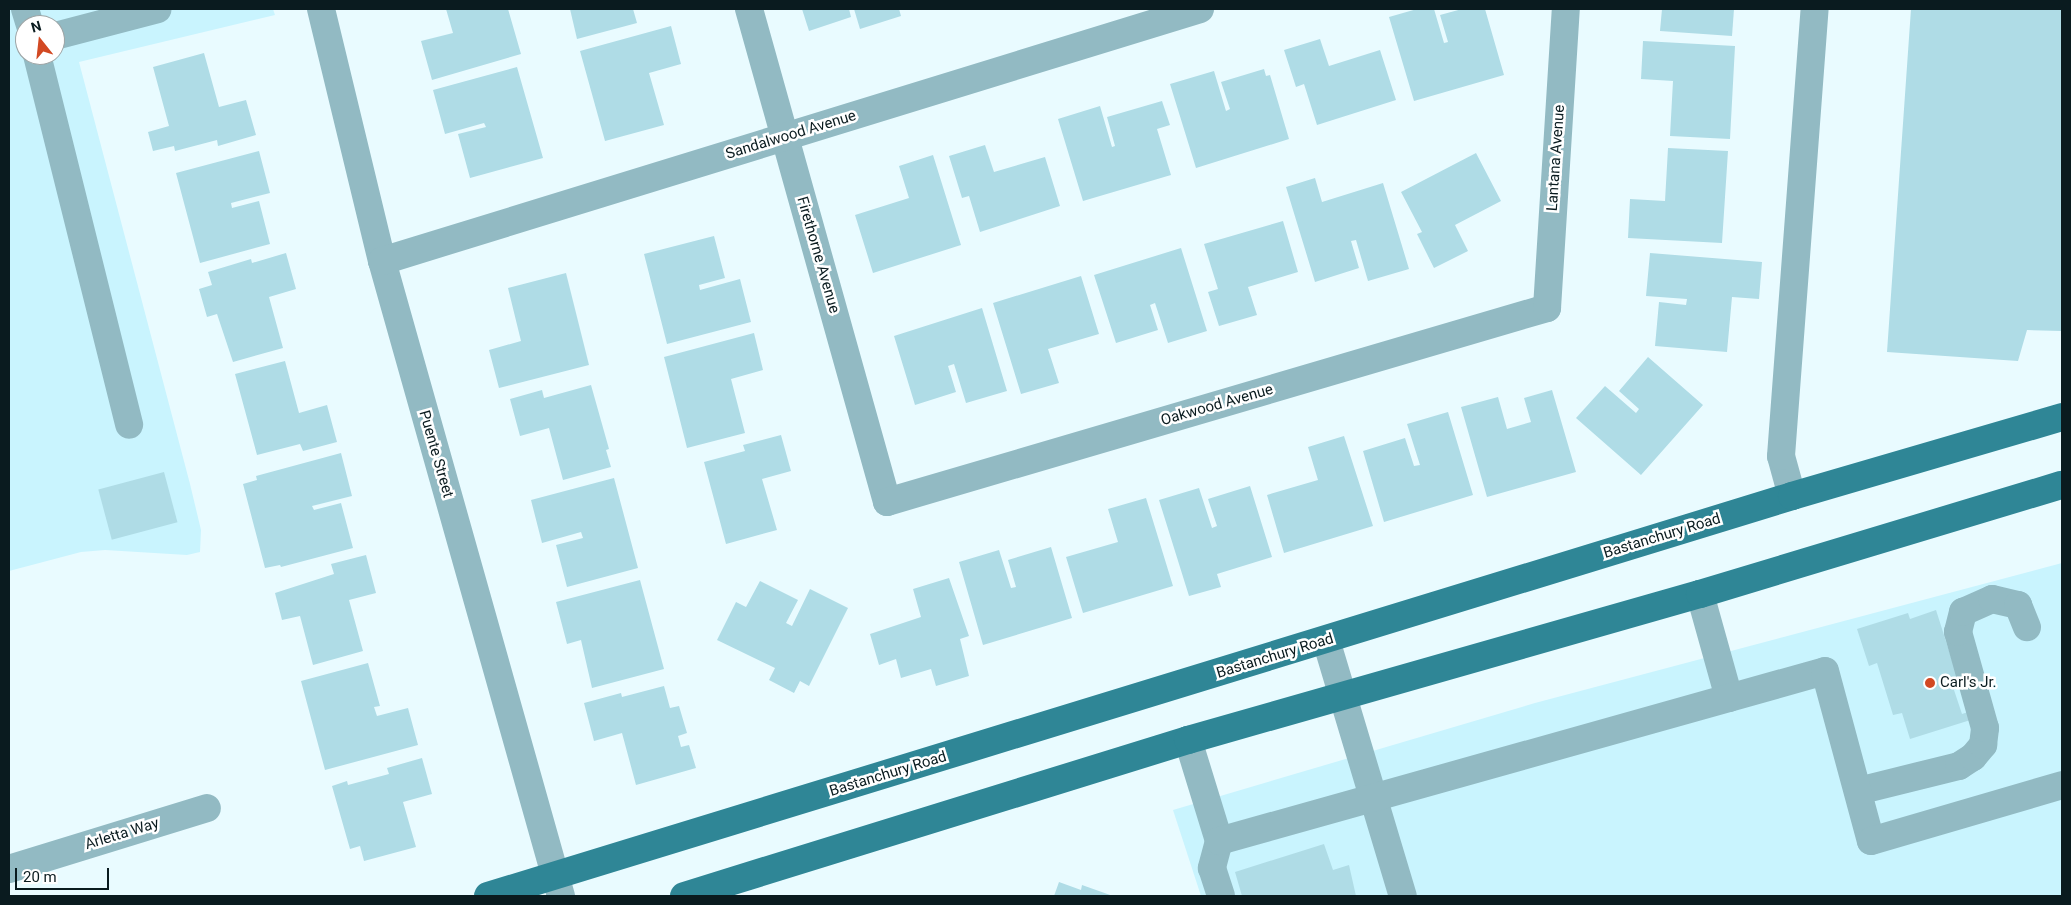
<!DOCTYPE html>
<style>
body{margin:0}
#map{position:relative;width:2071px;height:905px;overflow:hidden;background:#e9fbff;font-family:Roboto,sans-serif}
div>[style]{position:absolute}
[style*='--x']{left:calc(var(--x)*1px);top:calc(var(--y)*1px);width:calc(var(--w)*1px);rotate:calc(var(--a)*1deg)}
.built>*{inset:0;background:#c9f4fe}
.building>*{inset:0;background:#afdce6;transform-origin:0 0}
.minor>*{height:28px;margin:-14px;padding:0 14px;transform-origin:14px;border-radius:14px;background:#92bac3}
.major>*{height:28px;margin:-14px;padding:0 14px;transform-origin:14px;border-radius:14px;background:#2f8696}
.dots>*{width:14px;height:14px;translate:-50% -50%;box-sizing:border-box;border:2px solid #fff;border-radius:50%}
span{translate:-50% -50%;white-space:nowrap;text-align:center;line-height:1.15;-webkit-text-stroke:5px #fff;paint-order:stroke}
.street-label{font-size:15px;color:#0a1b1f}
.poi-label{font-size:15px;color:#0a1b1f}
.left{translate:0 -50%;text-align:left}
.frame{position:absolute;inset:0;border:10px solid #0a1b1f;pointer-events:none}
.north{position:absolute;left:15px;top:15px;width:50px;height:50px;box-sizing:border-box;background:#fff;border:1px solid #9da4a5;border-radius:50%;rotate:344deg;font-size:14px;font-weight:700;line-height:20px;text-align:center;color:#0a1b1f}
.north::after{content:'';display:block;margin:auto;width:18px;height:22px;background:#d24923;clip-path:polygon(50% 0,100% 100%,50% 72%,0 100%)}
.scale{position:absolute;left:15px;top:868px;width:94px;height:22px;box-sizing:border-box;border:2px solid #0a1b1f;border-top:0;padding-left:6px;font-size:15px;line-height:18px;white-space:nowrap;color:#0a1b1f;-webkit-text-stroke:4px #fff;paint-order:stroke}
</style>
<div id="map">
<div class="built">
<i style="clip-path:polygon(evenodd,9px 9px,273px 9px,275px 15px,79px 62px,190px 484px,201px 530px,200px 552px,187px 555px,105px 550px,81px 552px,9px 571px,9px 9px,25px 25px,55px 25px,55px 55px,25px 55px,25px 25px)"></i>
<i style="clip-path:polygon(2062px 563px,2062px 896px,1201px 896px,1173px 810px,1535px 703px)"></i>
</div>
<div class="building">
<i style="clip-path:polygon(446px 9px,508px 9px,521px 54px,432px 80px,421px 41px,453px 33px)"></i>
<i style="clip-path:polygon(570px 9px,633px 9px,637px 23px,577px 39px)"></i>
<i style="clip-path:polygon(802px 9px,849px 9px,851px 17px,809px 31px)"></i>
<i style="clip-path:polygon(854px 9px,899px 9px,901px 16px,860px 29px)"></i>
<i style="clip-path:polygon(1417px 9px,1434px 9px,1444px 43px,1448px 42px,1440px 15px,1462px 9px,1485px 9px,1504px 75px,1414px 101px,1389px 17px)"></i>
<i style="clip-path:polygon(1662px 9px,1734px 9px,1732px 36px,1660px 31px)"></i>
<i style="clip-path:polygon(1911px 9px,2062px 9px,2062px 331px,2027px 330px,2018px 361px,1887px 352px)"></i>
<i style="clip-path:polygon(671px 26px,681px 64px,649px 73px,664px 125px,605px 141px,580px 51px)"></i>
<i style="clip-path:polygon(1320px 39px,1329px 66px,1380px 50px,1396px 100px,1317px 125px,1304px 84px,1296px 87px,1284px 50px)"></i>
<i style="clip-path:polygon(1643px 41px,1735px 46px,1730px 139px,1670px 136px,1673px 81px,1641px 79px)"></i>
<i style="clip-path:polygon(204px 53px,219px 107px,246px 100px,256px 135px,218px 146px,217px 140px,175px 151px,174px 146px,153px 151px,148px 132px,169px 126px,153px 67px)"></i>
<i style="clip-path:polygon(517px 67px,543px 158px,470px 178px,458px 134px,486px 127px,484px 123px,445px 134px,433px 90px)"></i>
<i style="clip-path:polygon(1264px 69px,1266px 76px,1270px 75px,1289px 139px,1196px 168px,1170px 84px,1214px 71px,1226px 111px,1230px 109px,1221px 82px)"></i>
<i style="clip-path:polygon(1162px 101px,1170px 125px,1157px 129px,1171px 175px,1083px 201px,1058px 119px,1100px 106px,1112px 147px,1115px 146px,1107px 117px)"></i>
<i style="clip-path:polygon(985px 145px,994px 172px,1045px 157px,1060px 206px,980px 232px,969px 196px,962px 198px,949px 156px)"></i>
<i style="clip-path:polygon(1668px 148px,1728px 151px,1722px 243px,1628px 238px,1630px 199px,1665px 201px)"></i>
<i style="clip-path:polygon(259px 151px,270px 193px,231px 203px,232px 208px,259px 201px,270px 244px,200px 263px,176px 173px)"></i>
<i style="clip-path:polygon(1476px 153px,1501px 201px,1455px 225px,1468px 251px,1434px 268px,1417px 234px,1422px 232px,1401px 192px)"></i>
<i style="clip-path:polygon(933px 155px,961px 245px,873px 273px,855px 215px,909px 198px,899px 166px)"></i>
<i style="clip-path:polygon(1315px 178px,1322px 202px,1383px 183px,1409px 269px,1368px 281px,1356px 240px,1351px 241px,1359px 268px,1315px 282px,1286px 187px)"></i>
<i style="clip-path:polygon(1283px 221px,1298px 272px,1248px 287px,1257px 315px,1219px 326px,1208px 292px,1218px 289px,1204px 244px)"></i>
<i style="clip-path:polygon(714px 236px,725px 278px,699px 285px,700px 290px,740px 279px,751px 322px,667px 344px,644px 254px)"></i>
<i style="clip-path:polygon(1181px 248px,1207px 331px,1168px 343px,1155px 303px,1150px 305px,1158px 330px,1116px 343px,1094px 275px)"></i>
<i style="clip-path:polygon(286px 253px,296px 289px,269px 297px,283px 348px,233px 362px,217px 314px,207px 317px,199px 289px,212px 285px,208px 272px,251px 259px,252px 263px)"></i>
<i style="clip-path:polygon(1650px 253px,1762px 262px,1759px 299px,1732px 297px,1727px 352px,1655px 346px,1659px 302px,1686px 305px,1687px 299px,1646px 296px)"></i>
<i style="clip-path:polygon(566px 273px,589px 365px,499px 388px,489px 350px,521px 341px,508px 288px)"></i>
<i style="clip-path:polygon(1081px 276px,1099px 334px,1048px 349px,1059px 383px,1021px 394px,993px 303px)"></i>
<i style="clip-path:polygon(982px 308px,1007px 391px,966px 403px,954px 364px,948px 366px,956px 392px,915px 405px,894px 336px)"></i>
<i style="clip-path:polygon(754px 333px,763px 370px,731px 379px,745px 433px,687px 448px,664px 357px)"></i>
<i style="clip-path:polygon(1648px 357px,1703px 405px,1641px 475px,1576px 418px,1605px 386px,1636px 413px,1639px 409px,1619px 391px)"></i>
<i style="clip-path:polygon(285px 361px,299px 413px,327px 405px,337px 442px,303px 451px,300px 444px,257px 455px,235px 374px)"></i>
<i style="clip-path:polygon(591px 385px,609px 449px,606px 450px,611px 467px,563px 480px,549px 428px,520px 436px,510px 399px,542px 390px,544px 398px)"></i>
<i style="clip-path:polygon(1552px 390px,1576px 472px,1487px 497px,1461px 407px,1498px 397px,1507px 429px,1531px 422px,1524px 398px)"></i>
<i style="clip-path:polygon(1448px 412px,1473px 495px,1384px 522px,1363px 451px,1405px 438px,1414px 466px,1420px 465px,1407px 424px)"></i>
<i style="clip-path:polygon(781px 435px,791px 471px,762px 479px,777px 530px,726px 544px,704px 462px,745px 451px,743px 445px)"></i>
<i style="clip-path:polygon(1344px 436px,1373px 526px,1284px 553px,1267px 495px,1318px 480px,1308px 447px)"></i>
<i style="clip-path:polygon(341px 453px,352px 496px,312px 506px,314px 510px,341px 503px,353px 548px,281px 567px,280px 565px,265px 568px,243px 484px,257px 480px,256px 476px)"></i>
<i style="left:164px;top:472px;width:52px;height:68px;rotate:75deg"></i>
<i style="clip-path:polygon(614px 478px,638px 568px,567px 587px,556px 545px,583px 538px,581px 532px,542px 543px,531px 500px)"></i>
<i style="clip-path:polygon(1250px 486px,1272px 557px,1217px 574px,1221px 587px,1189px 596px,1159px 500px,1199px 488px,1212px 528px,1217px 526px,1208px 499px)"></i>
<i style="clip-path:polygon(1146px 498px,1173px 586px,1083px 613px,1066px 557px,1118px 542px,1108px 509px)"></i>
<i style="clip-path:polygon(1051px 547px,1072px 618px,983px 645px,959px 562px,999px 550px,1011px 588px,1016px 587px,1008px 560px)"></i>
<i style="clip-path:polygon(366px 555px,376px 593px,349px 600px,363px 651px,313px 665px,300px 616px,282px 620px,275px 593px,334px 574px,331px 564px)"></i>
<i style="clip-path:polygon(949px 578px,969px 636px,960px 639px,969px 676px,936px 686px,931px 669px,901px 678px,896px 659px,879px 665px,870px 634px,921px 617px,913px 589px)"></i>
<i style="clip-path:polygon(640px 580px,664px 669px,592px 688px,581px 640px,567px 644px,556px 602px)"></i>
<i style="clip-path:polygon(760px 581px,798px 600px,786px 623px,792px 626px,810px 589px,848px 608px,809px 686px,800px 681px,794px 693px,769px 680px,775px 668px,717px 640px,736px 602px,746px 607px)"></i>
<i style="clip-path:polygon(1936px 610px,1957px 676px,1950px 678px,1962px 714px,1977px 709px,1980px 717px,1910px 739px,1902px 713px,1893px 715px,1877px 663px,1869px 666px,1857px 629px,1908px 613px,1910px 619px)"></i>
<i style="clip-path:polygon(368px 663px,380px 706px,374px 707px,377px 716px,408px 708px,418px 745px,325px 770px,301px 681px)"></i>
<i style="clip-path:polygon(664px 686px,670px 708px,679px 706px,687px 733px,678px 736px,681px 747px,689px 745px,696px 768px,636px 785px,622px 733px,594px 741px,584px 703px,621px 693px,622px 697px)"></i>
<i style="clip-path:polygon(422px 758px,432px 794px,403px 802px,416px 847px,364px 861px,360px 846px,350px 849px,332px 786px,347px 781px,348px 785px,389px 774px,387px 768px)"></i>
<i style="clip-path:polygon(1324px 844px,1333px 870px,1349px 865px,1356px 896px,1242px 896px,1235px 872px)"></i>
<i style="clip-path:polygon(1059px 882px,1081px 890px,1082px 885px,1113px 896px,1054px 896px)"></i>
</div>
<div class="minor">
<i style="--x:25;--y:9;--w:17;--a:73"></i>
<i style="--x:321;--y:9;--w:259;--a:76.4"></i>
<i style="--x:382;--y:261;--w:660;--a:74.26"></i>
<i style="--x:749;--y:9;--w:512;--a:74.36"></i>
<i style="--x:887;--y:502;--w:688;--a:-16.38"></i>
<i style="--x:1547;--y:308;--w:300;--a:-86.4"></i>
<i style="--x:55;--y:36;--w:106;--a:-14.7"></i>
<i style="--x:37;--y:55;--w:381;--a:76"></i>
<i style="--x:382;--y:261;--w:856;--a:-17.12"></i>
<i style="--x:1792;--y:496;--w:41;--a:-105.4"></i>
<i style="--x:1781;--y:456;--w:448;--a:-85.7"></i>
<i style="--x:1700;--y:594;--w:108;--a:74.4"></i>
<i style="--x:1326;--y:640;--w:267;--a:73.3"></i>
<i style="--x:1188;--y:740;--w:106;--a:72.9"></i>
<i style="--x:1219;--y:841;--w:28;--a:105"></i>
<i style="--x:1212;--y:868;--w:29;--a:72"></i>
<i style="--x:1858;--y:791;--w:104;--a:-13.9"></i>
<i style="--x:1959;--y:766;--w:17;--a:-33"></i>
<i style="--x:1973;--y:757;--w:16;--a:-50"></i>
<i style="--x:1983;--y:745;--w:17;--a:-83"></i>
<i style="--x:1985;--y:728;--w:100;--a:-105.7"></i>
<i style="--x:1958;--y:632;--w:21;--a:-76"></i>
<i style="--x:1963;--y:612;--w:32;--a:-24"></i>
<i style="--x:1992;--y:599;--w:27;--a:13"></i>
<i style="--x:2018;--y:605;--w:24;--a:68"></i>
<i style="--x:1219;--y:841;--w:629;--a:-15.67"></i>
<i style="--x:1825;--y:671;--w:176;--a:74.9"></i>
<i style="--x:1871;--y:841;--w:199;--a:-16.3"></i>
<i style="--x:9;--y:869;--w:207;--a:-17.1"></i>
</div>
<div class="major">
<i style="--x:488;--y:896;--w:1364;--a:-17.05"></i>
<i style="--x:1792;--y:496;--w:281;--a:-16.3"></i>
<i style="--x:684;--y:896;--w:528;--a:-17.2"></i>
<i style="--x:1188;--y:740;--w:532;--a:-15.92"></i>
<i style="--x:1700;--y:594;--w:378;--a:-16.8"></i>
</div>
<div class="dots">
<i style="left:1930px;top:683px;background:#d24923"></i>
</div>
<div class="street-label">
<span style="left:791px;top:135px;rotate:-17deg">Sandalwood Avenue</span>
<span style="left:1556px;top:158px;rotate:-86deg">Lantana Avenue</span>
<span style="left:818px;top:255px;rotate:74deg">Firethorne Avenue</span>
<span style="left:1217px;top:405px;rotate:-16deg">Oakwood Avenue</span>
<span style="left:436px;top:454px;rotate:74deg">Puente Street</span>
<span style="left:1662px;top:536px;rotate:-17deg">Bastanchury Road</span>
<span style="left:1275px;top:656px;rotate:-17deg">Bastanchury Road</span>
<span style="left:888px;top:774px;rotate:-17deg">Bastanchury Road</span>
<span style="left:122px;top:834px;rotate:-17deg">Arletta Way</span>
</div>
<div class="poi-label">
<span class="left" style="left:1940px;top:683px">Carl's Jr.</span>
</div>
<div class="frame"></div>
<div class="north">N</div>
<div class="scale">20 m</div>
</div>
